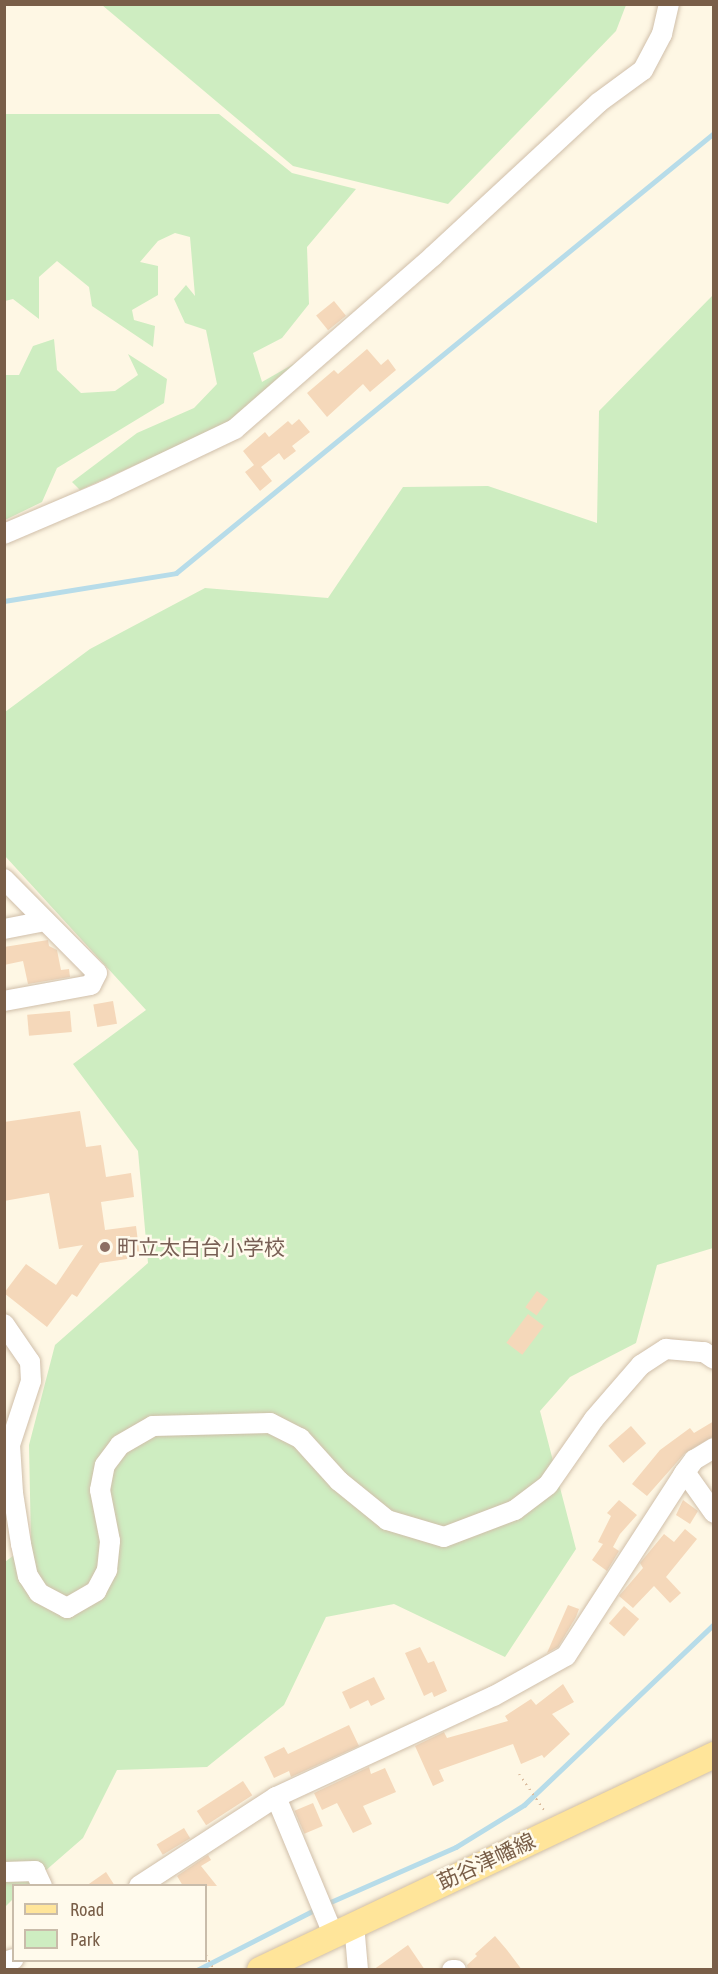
<!DOCTYPE html>
<meta charset="utf-8">
<style>
body{margin:0}
#map{position:relative;width:718px;height:1974px;overflow:hidden;background:#fef7e4;font-family:"Asap Condensed","Noto Sans JP",sans-serif}
div>[style]{position:absolute}
[style*='--x']{left:calc(var(--x)*1px);top:calc(var(--y)*1px);width:calc(var(--w)*1px);rotate:calc(var(--a)*1deg)}
.green>*{inset:0;background:#ceedc1}
.stream>*{height:4.5px;margin:-2.25px;padding:0 2.25px;transform-origin:2.25px;border-radius:2.25px;background:#b7dce9}
.building>*{inset:0;background:#f5d8ba;transform-origin:0 0}
.path>*{height:2px;margin-top:-1px;transform-origin:0;background:repeating-linear-gradient(90deg,#dabb9d 0 1.5px,transparent 0 6px)}
.roads{filter:drop-shadow(0 0 2px #d0bfaa) drop-shadow(0 0 2px #d0bfaa)}
.minor>*{height:20px;margin:-10px;padding:0 10px;transform-origin:10px;border-radius:10px;background:#fff}
.major>*{height:26px;margin:-13px;padding:0 13px;transform-origin:13px;border-radius:13px;background:#ffe59a}
.dots>*{width:16px;height:16px;translate:-50% -50%;box-sizing:border-box;border:3px solid #fffaec;border-radius:50%}
span{translate:-50% -50%;white-space:nowrap;text-align:center;line-height:1.15;-webkit-text-stroke:5px #fffaec;paint-order:stroke}
.education-label{font-size:21px;color:#785e54}
.left{translate:0 -50%;text-align:left}
.street-label{font-size:21px;color:#795e48}
.frame{position:absolute;inset:0;border:6px solid #795e48;pointer-events:none}
.legend{position:absolute;left:12px;top:1884px;width:195px;height:78px;box-sizing:border-box;background:#fffaec;border:2px solid #c9bcaa;margin:0;padding:8px 10px;list-style:none;font-size:18px;color:#795e48}
.legend li{display:flex;align-items:center;gap:12px;height:30px}
.legend b{width:30px;border:2px solid #c9bcaa}
</style>
<div id="map">
<div class="green">
<i style="clip-path:polygon(102px 5px,626px 5px,616px 31px,448px 204px,293px 166px)"></i>
<i style="clip-path:polygon(4px 114px,219px 114px,292px 173px,356px 189px,307px 247px,309px 304px,282px 338px,253px 353px,262px 382px,304px 358px,229px 423px,80px 490px,72px 482px,137px 433px,194px 408px,217px 384px,206px 330px,185px 323px,174px 299px,186px 285px,195px 296px,190px 237px,175px 233px,158px 241px,140px 262px,158px 266px,158px 295px,132px 310px,134px 320px,155px 326px,153px 347px,92px 306px,89px 287px,57px 261px,39px 277px,39px 319px,13px 299px,5px 301px)"></i>
<i style="clip-path:polygon(713px 295px,713px 1248px,657px 1265px,636px 1343px,570px 1377px,540px 1411px,576px 1549px,505px 1657px,394px 1604px,326px 1617px,284px 1705px,207px 1767px,117px 1770px,83px 1838px,29px 1885px,14px 1886px,13px 1899px,5px 1907px,5px 1562px,31px 1542px,29px 1445px,55px 1345px,148px 1263px,138px 1151px,73px 1064px,146px 1010px,5px 856px,5px 712px,90px 649px,205px 588px,328px 598px,403px 487px,488px 486px,597px 523px,599px 411px)"></i>
<i style="clip-path:polygon(54px 339px,57px 370px,81px 393px,115px 391px,138px 375px,128px 354px,167px 379px,164px 403px,57px 468px,42px 502px,5px 520px,5px 375px,19px 375px,33px 346px)"></i>
</div>
<div class="stream">
<i style="--x:4;--y:601;--w:174;--a:-9.2"></i>
<i style="--x:176;--y:573;--w:695;--a:-39.28"></i>
<i style="--x:326;--y:1904;--w:142;--a:-23.7"></i>
<i style="--x:456;--y:1847;--w:80;--a:-31.7"></i>
<i style="--x:524;--y:1805;--w:262;--a:-43.6"></i>
<i style="--x:197;--y:1970;--w:134;--a:-27.1"></i>
</div>
<div class="building">
<i style="left:334px;top:301px;width:19px;height:23px;rotate:51deg"></i>
<i style="clip-path:polygon(367px 349px,381px 365px,388px 359px,396px 370px,370px 392px,363px 384px,327px 417px,307px 393px,334px 370px,338px 374px)"></i>
<i style="clip-path:polygon(299px 419px,310px 432px,292px 446px,296px 451px,284px 460px,279px 453px,261px 467px,272px 481px,260px 491px,245px 472px,254px 465px,243px 451px,265px 432px,269px 437px,288px 421px,292px 425px)"></i>
<i style="clip-path:polygon(48px 940px,49px 946px,57px 950px,61px 970px,69px 969px,70px 977px,28px 984px,23px 961px,4px 965px,4px 947px)"></i>
<i style="left:113px;top:1001px;width:23px;height:20px;rotate:80deg"></i>
<i style="left:70px;top:1011px;width:21px;height:43px;rotate:85deg"></i>
<i style="clip-path:polygon(80px 1111px,86px 1147px,101px 1145px,106px 1177px,131px 1173px,134px 1197px,101px 1202px,105px 1230px,136px 1226px,140px 1257px,100px 1263px,77px 1297px,72px 1294px,47px 1327px,4px 1293px,26px 1264px,56px 1285px,83px 1245px,59px 1249px,49px 1193px,4px 1201px,4px 1122px)"></i>
<i style="left:537px;top:1291px;width:14px;height:20px;rotate:36deg"></i>
<i style="left:528px;top:1314px;width:20px;height:36px;rotate:37deg"></i>
<i style="clip-path:polygon(714px 1421px,714px 1436px,685px 1453px,647px 1496px,632px 1484px,660px 1450px,690px 1428px,694px 1433px)"></i>
<i style="left:631px;top:1426px;width:23px;height:30px;rotate:49deg"></i>
<i style="clip-path:polygon(619px 1500px,637px 1515px,620px 1534px,613px 1547px,619px 1551px,607px 1571px,592px 1560px,603px 1544px,598px 1542px,611px 1516px,607px 1513px)"></i>
<i style="clip-path:polygon(683px 1500px,698px 1511px,690px 1524px,676px 1515px)"></i>
<i style="clip-path:polygon(685px 1529px,697px 1539px,666px 1577px,681px 1593px,670px 1603px,654px 1586px,633px 1608px,619px 1596px,643px 1568px,640px 1563px,664px 1534px,674px 1542px)"></i>
<i style="clip-path:polygon(568px 1605px,579px 1609px,576px 1617px,558px 1647px,547px 1653px)"></i>
<i style="left:624px;top:1606px;width:20px;height:23px;rotate:41deg"></i>
<i style="clip-path:polygon(420px 1647px,428px 1663px,434px 1661px,447px 1691px,434px 1697px,432px 1692px,424px 1696px,405px 1653px)"></i>
<i style="clip-path:polygon(374px 1677px,385px 1699px,371px 1706px,368px 1700px,350px 1709px,342px 1692px)"></i>
<i style="clip-path:polygon(563px 1684px,574px 1702px,552px 1714px,570px 1734px,544px 1758px,542px 1755px,521px 1764px,513px 1744px,439px 1770px,444px 1781px,433px 1786px,415px 1746px,444px 1732px,447px 1738px,508px 1721px,505px 1716px,531px 1699px,536px 1705px)"></i>
<i style="clip-path:polygon(349px 1725px,359px 1746px,291px 1777px,289px 1771px,274px 1778px,264px 1757px,284px 1747px,288px 1754px)"></i>
<i style="clip-path:polygon(369px 1767px,371px 1774px,385px 1768px,396px 1792px,363px 1806px,372px 1824px,353px 1833px,337px 1803px,322px 1810px,314px 1793px)"></i>
<i style="left:243px;top:1781px;width:17px;height:55px;rotate:57deg"></i>
<i style="left:313px;top:1803px;width:25px;height:20px;rotate:67deg"></i>
<i style="left:184px;top:1828px;width:12px;height:32px;rotate:59deg"></i>
<i style="clip-path:polygon(208px 1855px,211px 1860px,201px 1866px,217px 1886px,183px 1886px,177px 1876px)"></i>
<i style="clip-path:polygon(106px 1872px,115px 1886px,86px 1886px)"></i>
<i style="clip-path:polygon(495px 1936px,507px 1950px,522px 1970px,468px 1970px,467px 1965px,477px 1956px,475px 1954px)"></i>
<i style="clip-path:polygon(408px 1945px,425px 1970px,373px 1970px)"></i>
</div>
<div class="path">
<i style="--x:519;--y:1774;--w:47;--a:55.3"></i>
<i style="--x:206;--y:1955;--w:17;--a:62"></i>
</div>
<div class="roads">
<div class="minor">
<i style="--x:4;--y:534;--w:110;--a:-23.1"></i>
<i style="--x:105;--y:491;--w:144;--a:-25.5"></i>
<i style="--x:235;--y:429;--w:263;--a:-41.1"></i>
<i style="--x:433;--y:256;--w:225;--a:-42.8"></i>
<i style="--x:598;--y:103;--w:56;--a:-36.3"></i>
<i style="--x:643;--y:70;--w:41;--a:-62.2"></i>
<i style="--x:662;--y:34;--w:31;--a:-77"></i>
<i style="--x:4;--y:879;--w:132;--a:45.3"></i>
<i style="--x:97;--y:973;--w:13;--a:117"></i>
<i style="--x:91;--y:985;--w:88;--a:169.6"></i>
<i style="--x:4;--y:929;--w:42;--a:-11"></i>
<i style="--x:4;--y:1324;--w:46;--a:55.6"></i>
<i style="--x:30;--y:1362;--w:19;--a:87"></i>
<i style="--x:31;--y:1381;--w:67;--a:108.2"></i>
<i style="--x:10;--y:1445;--w:48;--a:86.4"></i>
<i style="--x:13;--y:1493;--w:52;--a:81.1"></i>
<i style="--x:21;--y:1544;--w:33;--a:78"></i>
<i style="--x:28;--y:1576;--w:20;--a:57"></i>
<i style="--x:39;--y:1593;--w:32;--a:28"></i>
<i style="--x:67;--y:1608;--w:34;--a:-30"></i>
<i style="--x:96;--y:1591;--w:24;--a:-62"></i>
<i style="--x:107;--y:1570;--w:29;--a:-84"></i>
<i style="--x:110;--y:1541;--w:52;--a:-101.1"></i>
<i style="--x:100;--y:1490;--w:25;--a:-79"></i>
<i style="--x:105;--y:1465;--w:25;--a:-53"></i>
<i style="--x:120;--y:1445;--w:38;--a:-30"></i>
<i style="--x:153;--y:1426;--w:117;--a:-1.5"></i>
<i style="--x:270;--y:1423;--w:34;--a:27"></i>
<i style="--x:300;--y:1438;--w:58;--a:47.8"></i>
<i style="--x:339;--y:1481;--w:62;--a:39.1"></i>
<i style="--x:387;--y:1520;--w:59;--a:16.6"></i>
<i style="--x:444;--y:1537;--w:76;--a:-20.8"></i>
<i style="--x:515;--y:1510;--w:41;--a:-37.1"></i>
<i style="--x:548;--y:1485;--w:80;--a:-55.1"></i>
<i style="--x:594;--y:1419;--w:72;--a:-49"></i>
<i style="--x:641;--y:1365;--w:30;--a:-33"></i>
<i style="--x:666;--y:1349;--w:38;--a:5"></i>
<i style="--x:704;--y:1352;--w:12;--a:35"></i>
<i style="--x:685;--y:1472;--w:50;--a:54.7"></i>
<i style="--x:276;--y:1797;--w:148;--a:67.4"></i>
<i style="--x:4;--y:1872;--w:31;--a:-2"></i>
<i style="--x:35;--y:1871;--w:17;--a:65"></i>
<i style="--x:139;--y:1886;--w:163;--a:-33"></i>
<i style="--x:276;--y:1797;--w:240;--a:-24.9"></i>
<i style="--x:494;--y:1696;--w:82;--a:-29.1"></i>
<i style="--x:566;--y:1656;--w:216;--a:-57.1"></i>
<i style="--x:683;--y:1475;--w:19;--a:-54"></i>
<i style="--x:694;--y:1460;--w:23;--a:-31"></i>
<i style="--x:354;--y:1924;--w:46;--a:85"></i>
<i style="--x:4;--y:1962;--w:10;--a:-17"></i>
<i style="--x:452;--y:1970;--w:4;--a:0"></i>
</div>
<div class="major">
<i style="--x:260;--y:1970;--w:502;--a:-25.34"></i>
</div>
</div>
<div class="dots">
<i style="left:105px;top:1247px;background:#8d6e63"></i>
</div>
<div class="education-label">
<span class="left" style="left:117px;top:1247px">町立太白台小学校</span>
</div>
<div class="street-label">
<span style="left:486px;top:1861px;rotate:-25deg">莇谷津幡線</span>
</div>
<div class="frame"></div>
<ul class="legend">
<li><b style="height:8px;background:#ffe59a"></b>Road</li>
<li><b style="height:16px;background:#ceedc1"></b>Park</li>
</ul>
</div>
